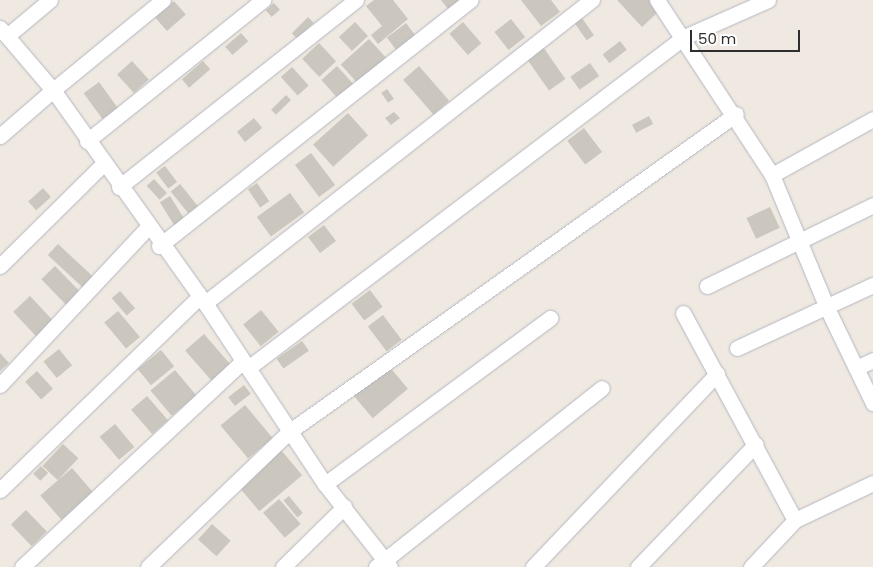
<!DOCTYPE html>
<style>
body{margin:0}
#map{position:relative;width:873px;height:567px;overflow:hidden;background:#efe9e1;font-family:Poppins,sans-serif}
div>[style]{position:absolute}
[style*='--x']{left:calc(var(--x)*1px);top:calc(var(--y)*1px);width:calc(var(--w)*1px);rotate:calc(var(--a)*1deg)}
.building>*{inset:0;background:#cbc7bf;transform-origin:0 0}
.roads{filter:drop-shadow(0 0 1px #b4b7c1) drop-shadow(0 0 1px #b4b7c1)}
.minor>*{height:15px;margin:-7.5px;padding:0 7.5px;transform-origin:7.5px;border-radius:7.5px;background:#fff}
span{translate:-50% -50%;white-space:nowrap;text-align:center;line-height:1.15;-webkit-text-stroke:5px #fff;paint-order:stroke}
.scale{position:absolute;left:690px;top:30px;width:110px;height:22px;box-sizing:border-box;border:2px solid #2e2e2e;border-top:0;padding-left:6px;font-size:15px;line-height:18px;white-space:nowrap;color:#2e2e2e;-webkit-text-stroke:4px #fff;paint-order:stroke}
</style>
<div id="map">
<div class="building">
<i style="clip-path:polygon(374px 0,393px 0,408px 19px,378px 44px,371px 35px,382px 26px,366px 6px)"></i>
<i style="clip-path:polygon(441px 0,460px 0,448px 9px)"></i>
<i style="clip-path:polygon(521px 0,551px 0,560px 12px,541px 26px)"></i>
<i style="clip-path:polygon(617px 0,649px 0,659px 11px,642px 27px)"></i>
<i style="left:174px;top:1px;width:18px;height:25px;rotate:49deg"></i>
<i style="left:274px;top:3px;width:9px;height:11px;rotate:49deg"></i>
<i style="left:308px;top:17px;width:8px;height:23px;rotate:45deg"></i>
<i style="left:582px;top:18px;width:21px;height:9px;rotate:55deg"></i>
<i style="left:511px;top:19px;width:23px;height:21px;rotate:52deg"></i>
<i style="left:355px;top:22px;width:19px;height:22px;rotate:47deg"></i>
<i style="left:463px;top:22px;width:28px;height:18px;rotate:49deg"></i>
<i style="left:406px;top:23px;width:15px;height:24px;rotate:53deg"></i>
<i style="left:241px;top:33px;width:11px;height:21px;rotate:49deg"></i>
<i style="left:369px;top:39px;width:25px;height:38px;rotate:48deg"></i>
<i style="left:620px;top:41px;width:11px;height:22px;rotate:52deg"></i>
<i style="left:319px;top:43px;width:25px;height:23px;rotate:47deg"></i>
<i style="left:543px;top:47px;width:39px;height:20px;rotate:55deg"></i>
<i style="left:132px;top:61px;width:25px;height:20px;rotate:48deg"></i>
<i style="left:203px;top:61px;width:11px;height:28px;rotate:49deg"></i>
<i style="left:590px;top:63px;width:16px;height:24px;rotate:55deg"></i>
<i style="left:337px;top:66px;width:25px;height:21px;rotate:48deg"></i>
<i style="left:419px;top:66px;width:46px;height:21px;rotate:49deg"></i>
<i style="left:292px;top:67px;width:25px;height:15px;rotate:48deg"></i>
<i style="left:99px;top:82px;width:32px;height:19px;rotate:54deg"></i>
<i style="left:387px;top:89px;width:12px;height:7px;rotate:55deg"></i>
<i style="left:286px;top:95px;width:7px;height:21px;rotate:45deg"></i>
<i style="clip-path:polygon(394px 112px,400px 118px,391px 125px,385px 118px)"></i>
<i style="left:348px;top:113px;width:30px;height:47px;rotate:48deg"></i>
<i style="left:649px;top:116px;width:9px;height:19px;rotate:63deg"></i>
<i style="left:254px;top:118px;width:13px;height:22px;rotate:51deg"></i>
<i style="left:584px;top:128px;width:30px;height:21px;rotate:53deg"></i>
<i style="left:311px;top:153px;width:40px;height:20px;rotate:53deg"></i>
<i style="left:165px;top:166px;width:20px;height:11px;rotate:53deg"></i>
<i style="left:154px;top:179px;width:19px;height:10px;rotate:47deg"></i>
<i style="left:257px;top:183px;width:22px;height:11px;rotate:56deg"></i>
<i style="left:180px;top:184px;width:28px;height:12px;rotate:51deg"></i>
<i style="left:43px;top:188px;width:12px;height:20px;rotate:48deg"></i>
<i style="left:290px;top:193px;width:24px;height:41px;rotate:54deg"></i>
<i style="left:170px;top:196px;width:28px;height:12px;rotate:58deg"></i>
<i style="left:770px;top:207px;width:23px;height:26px;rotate:65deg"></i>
<i style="left:324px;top:225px;width:20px;height:20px;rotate:53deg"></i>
<i style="left:58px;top:244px;width:50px;height:15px;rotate:43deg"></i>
<i style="left:55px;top:266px;width:37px;height:19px;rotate:46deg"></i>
<i style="left:370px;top:290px;width:21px;height:23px;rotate:53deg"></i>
<i style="left:120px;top:291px;width:23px;height:11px;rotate:49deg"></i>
<i style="left:30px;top:296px;width:35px;height:23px;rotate:47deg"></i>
<i style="left:261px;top:310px;width:28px;height:23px;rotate:51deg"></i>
<i style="left:118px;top:311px;width:34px;height:18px;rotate:50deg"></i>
<i style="left:383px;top:315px;width:31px;height:19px;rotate:53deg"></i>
<i style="left:204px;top:334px;width:40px;height:25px;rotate:49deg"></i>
<i style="left:302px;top:341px;width:12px;height:31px;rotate:55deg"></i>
<i style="left:59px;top:349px;width:21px;height:20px;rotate:51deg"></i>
<i style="left:161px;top:350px;width:21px;height:30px;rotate:51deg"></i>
<i style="clip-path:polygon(0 353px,9px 363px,0 371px)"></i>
<i style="left:388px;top:365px;width:31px;height:46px;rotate:50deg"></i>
<i style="left:175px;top:370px;width:33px;height:32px;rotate:50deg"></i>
<i style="left:37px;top:371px;width:24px;height:16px;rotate:48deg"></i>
<i style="left:244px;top:385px;width:11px;height:20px;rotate:52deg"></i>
<i style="left:147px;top:396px;width:32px;height:21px;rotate:49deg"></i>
<i style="left:245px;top:405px;width:43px;height:32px;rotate:50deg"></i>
<i style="left:115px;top:424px;width:30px;height:20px;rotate:50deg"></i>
<i style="left:63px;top:444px;width:21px;height:30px;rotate:43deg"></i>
<i style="left:281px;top:450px;width:33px;height:56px;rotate:50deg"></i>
<i style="left:41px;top:466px;width:10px;height:11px;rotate:45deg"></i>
<i style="left:72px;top:468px;width:32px;height:42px;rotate:49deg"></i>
<i style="left:289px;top:496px;width:22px;height:7px;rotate:51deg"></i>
<i style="left:279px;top:499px;width:33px;height:21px;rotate:49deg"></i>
<i style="left:26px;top:510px;width:30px;height:21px;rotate:46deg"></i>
<i style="left:212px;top:524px;width:25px;height:21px;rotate:42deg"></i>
</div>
<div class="roads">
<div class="minor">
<i style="--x:657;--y:0;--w:209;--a:56.7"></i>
<i style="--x:772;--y:175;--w:144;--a:67.5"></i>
<i style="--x:827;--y:308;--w:106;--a:64.2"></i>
<i style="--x:0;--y:28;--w:82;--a:49.5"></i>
<i style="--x:53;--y:90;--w:142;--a:-39.3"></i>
<i style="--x:7;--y:36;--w:56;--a:-39.9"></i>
<i style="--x:0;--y:136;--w:70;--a:-41"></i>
<i style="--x:53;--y:90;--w:262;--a:54.5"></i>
<i style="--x:205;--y:303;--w:217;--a:56.5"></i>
<i style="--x:325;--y:484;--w:105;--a:51.9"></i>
<i style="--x:87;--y:141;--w:226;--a:-38.7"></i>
<i style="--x:772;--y:175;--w:115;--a:-29"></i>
<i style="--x:119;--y:187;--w:302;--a:-38.3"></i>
<i style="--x:159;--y:246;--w:397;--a:-38.3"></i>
<i style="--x:0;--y:266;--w:145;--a:-44.7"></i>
<i style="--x:707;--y:286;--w:185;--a:-26"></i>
<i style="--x:205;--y:303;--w:492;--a:-38.1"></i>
<i style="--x:683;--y:313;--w:235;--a:61.6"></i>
<i style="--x:737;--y:348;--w:150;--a:-24.9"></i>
<i style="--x:248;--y:368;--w:547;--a:-37.2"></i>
<i style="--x:684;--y:37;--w:92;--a:-23.8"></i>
<i style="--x:856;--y:368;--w:19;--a:-25"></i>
<i style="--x:0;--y:385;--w:215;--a:-46.9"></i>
<i style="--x:325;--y:484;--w:280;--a:-36.4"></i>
<i style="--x:0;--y:490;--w:277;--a:-44.1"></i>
<i style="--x:22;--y:567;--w:302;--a:-43"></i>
<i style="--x:148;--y:567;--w:197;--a:-43.8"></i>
<i style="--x:290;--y:431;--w:547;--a:-35.4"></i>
<i style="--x:283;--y:567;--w:86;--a:-44.5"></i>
<i style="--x:376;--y:567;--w:288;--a:-38.4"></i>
<i style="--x:533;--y:567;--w:267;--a:-46.4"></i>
<i style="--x:638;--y:567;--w:170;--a:-46.2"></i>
<i style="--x:751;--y:567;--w:64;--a:-46.9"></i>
<i style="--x:795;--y:520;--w:86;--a:-25.4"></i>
</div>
</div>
<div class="scale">50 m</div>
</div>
